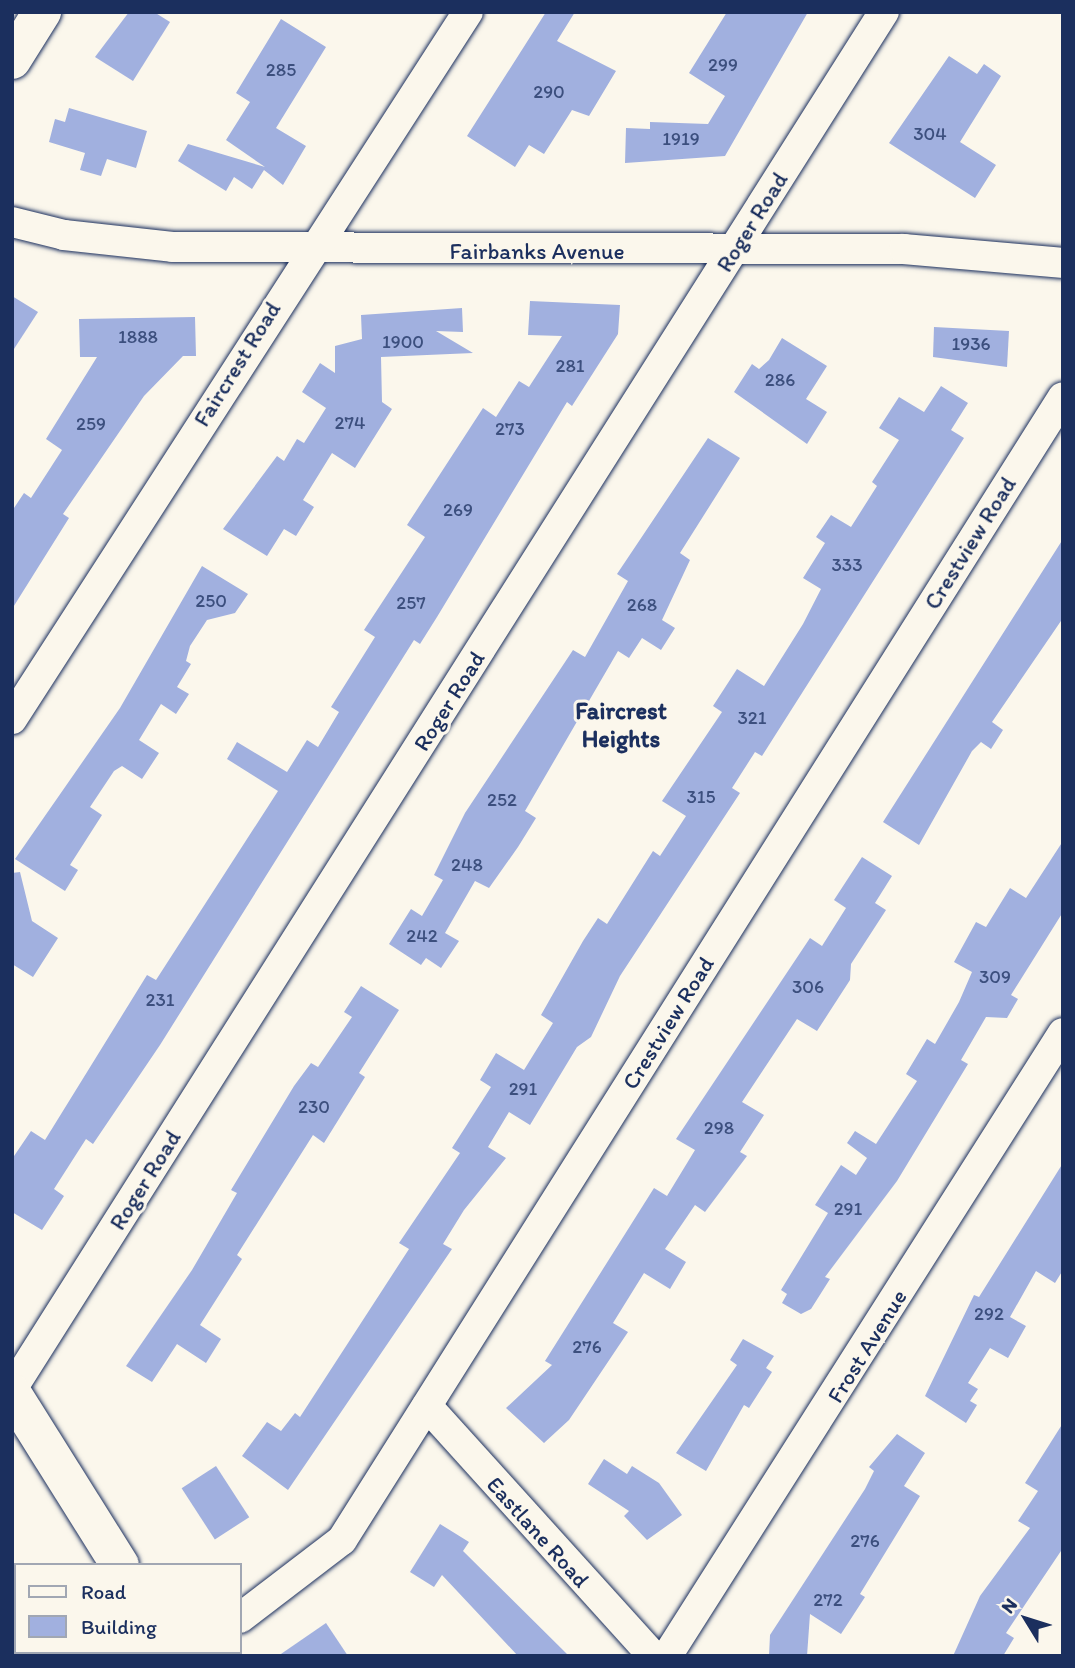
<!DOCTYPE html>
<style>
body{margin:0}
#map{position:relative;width:1075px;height:1668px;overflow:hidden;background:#fbf7ec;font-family:Itim,sans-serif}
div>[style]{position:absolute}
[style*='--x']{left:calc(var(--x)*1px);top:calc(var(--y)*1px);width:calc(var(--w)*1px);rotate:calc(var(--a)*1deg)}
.building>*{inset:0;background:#a1b0df;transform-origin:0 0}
.roads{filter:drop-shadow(0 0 2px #1b2f5e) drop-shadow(0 0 2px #1b2f5e)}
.street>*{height:30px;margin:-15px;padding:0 15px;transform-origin:15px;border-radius:15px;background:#fbf7ec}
.secondary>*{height:38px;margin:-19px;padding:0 19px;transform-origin:19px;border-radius:19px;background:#fbf7ec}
span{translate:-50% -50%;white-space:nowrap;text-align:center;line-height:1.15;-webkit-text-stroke:6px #fbf7ec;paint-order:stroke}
.number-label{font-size:19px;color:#3c4f7e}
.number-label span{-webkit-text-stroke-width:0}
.street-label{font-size:23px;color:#1b2f5e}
.neighbourhood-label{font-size:24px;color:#1b2f5e;font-weight:700}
.frame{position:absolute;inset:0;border:14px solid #1b2f5e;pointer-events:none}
.legend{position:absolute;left:14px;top:1563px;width:228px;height:91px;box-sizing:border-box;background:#fbf7ec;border:2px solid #a1a7b3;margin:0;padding:9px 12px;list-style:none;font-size:21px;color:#1b2f5e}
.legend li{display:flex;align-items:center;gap:14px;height:35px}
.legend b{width:35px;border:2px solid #a1a7b3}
.north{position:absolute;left:991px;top:1584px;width:70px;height:70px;-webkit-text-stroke:5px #fbf7ec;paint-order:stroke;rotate:308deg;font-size:19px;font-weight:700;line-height:28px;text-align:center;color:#1b2f5e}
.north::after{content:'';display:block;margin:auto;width:24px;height:32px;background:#1b2f5e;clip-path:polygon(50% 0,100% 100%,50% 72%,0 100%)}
</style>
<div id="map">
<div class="building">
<i style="clip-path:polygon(129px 12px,154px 12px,170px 22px,133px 81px,95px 57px)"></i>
<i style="clip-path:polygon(546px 12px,575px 12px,557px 41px,616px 71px,589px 116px,572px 110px,544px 154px,529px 145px,515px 167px,467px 136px)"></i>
<i style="clip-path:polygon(727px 12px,808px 12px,725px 156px,625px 163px,626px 128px,650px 129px,650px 122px,708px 124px,725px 96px,689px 73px)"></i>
<i style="clip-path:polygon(281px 19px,326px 47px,276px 128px,306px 146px,283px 185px,264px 170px,252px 189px,234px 177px,226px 191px,178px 161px,188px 144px,265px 167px,226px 140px,250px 102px,236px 93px)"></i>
<i style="clip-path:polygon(949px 56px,977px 74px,984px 64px,1001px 76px,960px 142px,996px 165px,975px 198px,889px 143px)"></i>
<i style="clip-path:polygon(69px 108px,147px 131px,136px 168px,107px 159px,101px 176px,80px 170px,85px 153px,49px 142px,55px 119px,65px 122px)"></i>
<i style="clip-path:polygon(12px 296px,38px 312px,12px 352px)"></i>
<i style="clip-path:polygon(530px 301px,620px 305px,618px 334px,572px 406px,567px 402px,437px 617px,420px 644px,414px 640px,160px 1045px,93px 1144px,86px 1139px,54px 1189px,64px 1196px,42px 1230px,12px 1212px,12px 1159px,31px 1131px,45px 1140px,147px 975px,156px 980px,278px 791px,227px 759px,237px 742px,287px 772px,307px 740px,318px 747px,339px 712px,331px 707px,375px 637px,364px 630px,425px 537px,407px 525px,483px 408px,496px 417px,519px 381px,529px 387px,562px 336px,528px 335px)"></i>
<i style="clip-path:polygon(462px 308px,463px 332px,436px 331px,473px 353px,381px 357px,382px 402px,392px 409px,355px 468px,332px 453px,303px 500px,314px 507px,296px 536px,284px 529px,267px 556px,223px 529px,277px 456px,284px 461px,297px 439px,304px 443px,326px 408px,302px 392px,320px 363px,335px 373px,335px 346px,362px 339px,361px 315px)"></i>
<i style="clip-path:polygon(195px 317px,196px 356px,183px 356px,144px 396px,63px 514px,69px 518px,12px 609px,12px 511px,24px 493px,31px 498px,62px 450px,46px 439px,97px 357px,80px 357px,79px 319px)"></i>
<i style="clip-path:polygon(934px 327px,1009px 331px,1007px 367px,933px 357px)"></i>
<i style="clip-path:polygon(782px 338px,827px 366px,806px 399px,827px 412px,807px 444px,734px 392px,752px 364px,759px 369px,769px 360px)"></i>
<i style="clip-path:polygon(941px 386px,968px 403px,951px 430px,964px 438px,762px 756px,755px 752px,732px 788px,740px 793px,620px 976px,591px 1037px,577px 1047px,530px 1125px,509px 1112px,488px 1147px,506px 1158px,464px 1210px,443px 1244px,452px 1249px,288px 1490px,242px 1456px,267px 1422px,281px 1431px,295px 1413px,300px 1417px,409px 1249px,399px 1243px,460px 1153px,452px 1148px,491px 1087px,480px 1080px,496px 1053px,524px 1070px,553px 1023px,541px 1015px,583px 941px,598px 918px,607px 924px,653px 851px,660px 856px,686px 816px,662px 801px,722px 712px,713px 706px,737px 669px,764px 686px,803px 624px,821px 589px,803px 578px,825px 543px,816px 537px,831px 515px,851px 527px,877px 486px,872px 482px,899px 440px,879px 428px,899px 397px,924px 412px)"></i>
<i style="clip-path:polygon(708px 438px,740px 458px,680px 553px,690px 560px,662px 620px,675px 628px,661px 650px,642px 638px,629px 658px,618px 651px,525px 811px,536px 818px,518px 847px,489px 888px,475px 881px,445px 933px,459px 941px,441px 968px,426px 958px,421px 965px,389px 944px,411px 909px,422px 916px,443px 880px,434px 875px,465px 813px,573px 650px,585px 657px,628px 581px,617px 574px)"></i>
<i style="clip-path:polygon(1063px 539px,1063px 618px,992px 722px,1003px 730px,991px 749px,981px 742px,972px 751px,919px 845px,883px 822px)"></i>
<i style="clip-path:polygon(202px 566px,248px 594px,235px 613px,207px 620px,190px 646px,186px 661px,191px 664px,177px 687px,189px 694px,176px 714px,161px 704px,139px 740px,159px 753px,142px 779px,122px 766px,114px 771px,90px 807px,102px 815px,70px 865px,78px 870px,65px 891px,15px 859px,120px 708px)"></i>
<i style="clip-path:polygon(1063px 841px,1063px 912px,1011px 995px,1018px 999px,1007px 1018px,986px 1017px,961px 1060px,968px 1064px,897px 1181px,825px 1277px,830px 1279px,811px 1309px,801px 1314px,782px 1303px,787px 1294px,781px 1290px,828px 1213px,815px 1205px,841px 1165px,856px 1175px,867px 1158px,847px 1143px,855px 1131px,876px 1144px,917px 1081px,906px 1074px,927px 1039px,935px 1044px,959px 1002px,972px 972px,954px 962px,976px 922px,986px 927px,1010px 888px,1026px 898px)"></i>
<i style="clip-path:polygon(862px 857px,892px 876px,875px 903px,886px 910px,851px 964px,850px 980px,817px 1031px,797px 1019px,742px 1102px,764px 1115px,740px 1152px,747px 1156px,705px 1212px,695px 1205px,665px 1249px,686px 1262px,670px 1289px,644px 1273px,613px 1323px,628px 1332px,569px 1420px,544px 1443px,506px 1408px,552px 1365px,545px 1361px,654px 1188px,667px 1196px,695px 1150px,676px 1139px,810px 938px,822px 946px,846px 908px,834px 900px)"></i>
<i style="clip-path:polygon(20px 872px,32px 921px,58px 938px,33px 977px,12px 964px,12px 873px)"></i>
<i style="clip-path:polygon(361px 986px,399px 1010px,359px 1073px,365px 1077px,324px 1143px,313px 1135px,237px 1255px,242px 1259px,200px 1325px,221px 1339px,206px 1363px,177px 1344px,152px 1382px,126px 1366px,192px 1270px,237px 1193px,231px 1190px,294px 1086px,311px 1063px,318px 1067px,352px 1017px,344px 1012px)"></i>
<i style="clip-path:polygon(1063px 1163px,1063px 1270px,1055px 1283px,1036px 1271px,1010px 1317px,1026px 1326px,1008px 1358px,990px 1348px,968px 1383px,978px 1389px,970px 1401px,977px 1405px,966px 1423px,925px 1396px,974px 1295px,979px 1297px)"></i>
<i style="clip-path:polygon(743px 1339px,774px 1356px,766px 1368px,772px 1372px,749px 1408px,744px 1405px,706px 1471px,676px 1453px,737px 1365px,730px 1360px)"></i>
<i style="clip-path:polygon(1063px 1423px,1063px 1548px,1006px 1633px,1014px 1638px,1003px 1656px,953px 1656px,980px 1596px,1030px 1528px,1018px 1521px,1038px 1491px,1025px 1483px)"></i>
<i style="clip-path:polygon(897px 1434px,925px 1453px,904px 1486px,920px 1496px,860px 1594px,865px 1597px,841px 1634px,810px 1614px,807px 1656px,769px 1656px,770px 1635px,865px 1489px,874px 1471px,869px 1467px)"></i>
<i style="clip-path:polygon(604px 1459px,627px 1474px,632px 1466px,659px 1483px,682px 1515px,647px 1540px,624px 1516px,629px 1511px,588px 1484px)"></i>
<i style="left:216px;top:1466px;width:61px;height:41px;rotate:57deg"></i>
<i style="clip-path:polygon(440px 1524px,469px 1542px,463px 1551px,569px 1656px,518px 1656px,442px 1575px,434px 1587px,410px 1572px)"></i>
<i style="clip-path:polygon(326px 1623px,348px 1656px,278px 1656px)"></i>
</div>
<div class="roads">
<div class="street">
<i style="--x:12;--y:222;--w:54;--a:14"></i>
<i style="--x:64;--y:235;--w:109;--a:6.3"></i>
<i style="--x:172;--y:247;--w:732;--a:0.16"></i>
<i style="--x:904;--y:249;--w:160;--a:5"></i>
<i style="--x:12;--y:719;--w:841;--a:-57.18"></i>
<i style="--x:12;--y:1389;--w:1630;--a:-57.66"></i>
<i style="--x:427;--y:1406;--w:337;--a:47.9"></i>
<i style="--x:240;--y:1618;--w:128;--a:-37.4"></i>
<i style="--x:342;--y:1540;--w:1351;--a:-57.76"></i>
<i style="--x:667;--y:1656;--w:738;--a:-57.56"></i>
</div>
<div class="secondary">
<i style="--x:12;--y:60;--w:57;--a:-58"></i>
<i style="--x:12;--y:1393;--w:203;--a:57.9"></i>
<i style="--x:173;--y:1652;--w:4;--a:63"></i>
</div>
</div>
<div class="number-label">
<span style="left:723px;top:65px">299</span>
<span style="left:281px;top:70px">285</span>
<span style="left:549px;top:92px">290</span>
<span style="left:930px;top:134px">304</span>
<span style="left:681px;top:139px">1919</span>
<span style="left:138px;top:337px">1888</span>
<span style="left:403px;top:342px">1900</span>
<span style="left:971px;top:344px">1936</span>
<span style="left:570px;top:366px">281</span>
<span style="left:780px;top:380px">286</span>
<span style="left:350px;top:423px">274</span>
<span style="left:91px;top:424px">259</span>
<span style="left:510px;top:429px">273</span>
<span style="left:458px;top:510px">269</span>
<span style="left:847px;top:565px">333</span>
<span style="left:211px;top:601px">250</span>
<span style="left:411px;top:603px">257</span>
<span style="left:642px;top:605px">268</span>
<span style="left:752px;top:718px">321</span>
<span style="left:701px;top:797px">315</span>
<span style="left:502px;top:800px">252</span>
<span style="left:467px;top:865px">248</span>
<span style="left:422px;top:936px">242</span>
<span style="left:995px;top:977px">309</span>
<span style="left:808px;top:987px">306</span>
<span style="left:160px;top:1000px">231</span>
<span style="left:523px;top:1089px">291</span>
<span style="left:314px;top:1107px">230</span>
<span style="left:719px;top:1128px">298</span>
<span style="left:848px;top:1209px">291</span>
<span style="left:989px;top:1314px">292</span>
<span style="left:587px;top:1347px">276</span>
<span style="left:865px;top:1541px">276</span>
<span style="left:828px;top:1600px">272</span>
</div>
<div class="street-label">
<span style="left:752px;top:222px;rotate:-58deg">Roger Road</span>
<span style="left:537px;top:251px">Fairbanks Avenue</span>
<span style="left:237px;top:364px;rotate:-58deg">Faircrest Road</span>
<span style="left:970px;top:543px;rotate:-58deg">Crestview Road</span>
<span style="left:449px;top:701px;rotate:-58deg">Roger Road</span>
<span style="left:668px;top:1023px;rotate:-58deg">Crestview Road</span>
<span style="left:145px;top:1180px;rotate:-58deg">Roger Road</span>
<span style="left:867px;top:1346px;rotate:-58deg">Frost Avenue</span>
<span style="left:538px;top:1532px;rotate:48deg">Eastlane Road</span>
</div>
<div class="neighbourhood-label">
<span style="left:621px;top:725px">Faircrest<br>Heights</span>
</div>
<div class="frame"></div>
<ul class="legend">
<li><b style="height:9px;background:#fbf7ec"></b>Road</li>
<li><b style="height:19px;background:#a1b0df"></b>Building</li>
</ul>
<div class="north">N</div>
</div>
